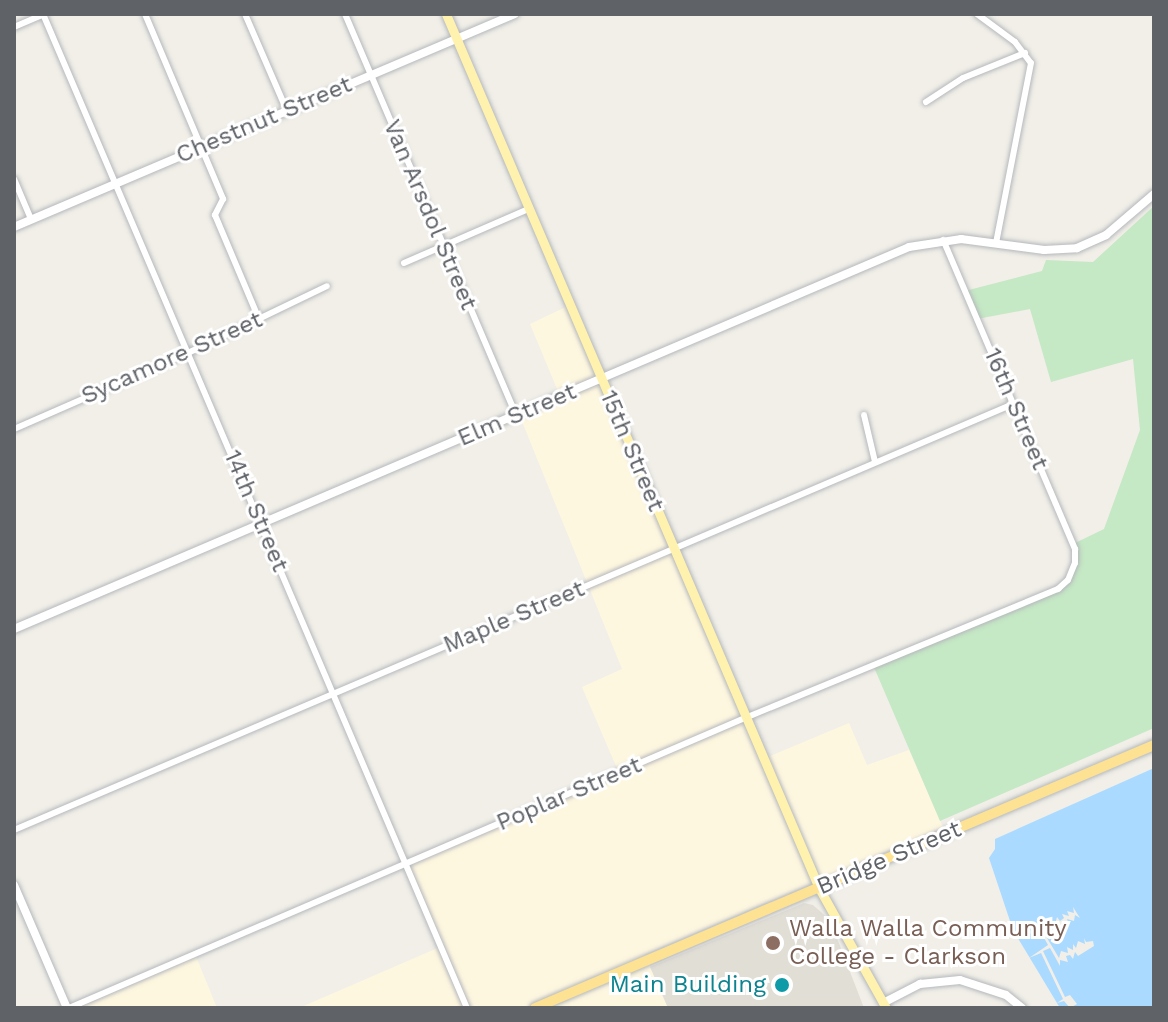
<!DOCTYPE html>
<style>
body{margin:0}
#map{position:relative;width:1168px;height:1022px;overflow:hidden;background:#f1efe8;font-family:"Work Sans",sans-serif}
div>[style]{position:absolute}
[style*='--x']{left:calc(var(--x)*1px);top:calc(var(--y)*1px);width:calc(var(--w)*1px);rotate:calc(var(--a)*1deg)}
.commercial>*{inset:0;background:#fef7e0}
.education>*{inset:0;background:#e1ded6}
.green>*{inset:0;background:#c5e8c5}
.water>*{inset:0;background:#aadaff}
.pier>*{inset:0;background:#f1efe8}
.roads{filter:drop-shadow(0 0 2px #b5b8bc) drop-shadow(0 0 2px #b5b8bc)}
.street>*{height:6px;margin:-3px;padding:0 3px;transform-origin:3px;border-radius:3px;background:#fff}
.secondary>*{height:8px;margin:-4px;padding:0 4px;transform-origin:4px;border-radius:4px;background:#fff}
.primary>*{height:9px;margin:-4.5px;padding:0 4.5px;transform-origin:4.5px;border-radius:4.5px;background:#fff2af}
.highway>*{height:10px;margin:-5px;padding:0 5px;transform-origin:5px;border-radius:5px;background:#fde293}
.dots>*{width:22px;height:22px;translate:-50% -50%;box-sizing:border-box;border:4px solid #fff;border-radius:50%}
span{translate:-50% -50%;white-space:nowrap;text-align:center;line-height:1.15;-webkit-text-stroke:6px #fff;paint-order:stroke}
.street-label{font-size:24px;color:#5f6368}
.education-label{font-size:24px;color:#785e54}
.left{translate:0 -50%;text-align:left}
.culture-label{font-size:24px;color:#0d838f}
.right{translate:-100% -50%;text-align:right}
.frame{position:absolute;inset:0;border:16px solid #5f6368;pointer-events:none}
</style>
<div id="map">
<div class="commercial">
<i style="clip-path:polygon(570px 305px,763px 759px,849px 723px,867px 765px,909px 750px,943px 827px,645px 954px,668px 1008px,299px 1008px,440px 947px,405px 864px,619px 773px,582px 687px,622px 669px,519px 414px,560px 396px,530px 324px)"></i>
<i style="clip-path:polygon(195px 954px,217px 1008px,69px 1008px)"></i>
</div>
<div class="education">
<i style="clip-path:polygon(804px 903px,813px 905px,830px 920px,864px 1008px,668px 1008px,650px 967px)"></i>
</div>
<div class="green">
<i style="clip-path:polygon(1154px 206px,1154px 728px,940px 821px,873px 665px,1058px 589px,1068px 580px,1075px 563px,1073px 544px,1104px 529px,1140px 430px,1133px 359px,1051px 382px,1030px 309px,977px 319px,965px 291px,1042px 271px,1046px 260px,1093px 262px)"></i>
</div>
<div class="water">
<i style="clip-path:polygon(1154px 768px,1154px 1008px,1060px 1008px,1013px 930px,989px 858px,995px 849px,995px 839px)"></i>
</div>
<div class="pier">
<i style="clip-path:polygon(1073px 907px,1080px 918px,1075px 915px,1074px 921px,1067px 919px,1069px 925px,1061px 923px,1063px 928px,1059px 924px,1055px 926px,1058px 931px,1050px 929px,1051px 935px,1048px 931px,1044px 933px,1059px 958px,1061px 951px,1068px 953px,1067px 947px,1073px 950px,1073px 944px,1076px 948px,1078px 941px,1085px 944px,1084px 938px,1086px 942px,1093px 941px,1094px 946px,1078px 956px,1075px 952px,1073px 959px,1070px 955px,1066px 956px,1068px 962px,1060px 960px,1060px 966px,1050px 948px,1043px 951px,1065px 997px,1070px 995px,1077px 1004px,1070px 1008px,1064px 1001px,1057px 1003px,1063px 999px,1041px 953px,1029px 958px,1048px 945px,1038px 927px,1043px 931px,1052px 926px,1050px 920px,1055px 924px,1057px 917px,1060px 921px,1064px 918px,1062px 914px,1069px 916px,1067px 911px,1074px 913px)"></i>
</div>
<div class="roads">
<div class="street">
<i style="--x:43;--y:14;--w:1081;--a:66.9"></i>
<i style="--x:145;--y:14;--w:201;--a:67.1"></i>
<i style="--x:223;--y:199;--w:18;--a:117"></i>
<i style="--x:215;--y:215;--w:113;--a:67.1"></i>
<i style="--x:245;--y:14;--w:106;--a:66.6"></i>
<i style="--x:345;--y:14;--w:436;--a:66.9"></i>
<i style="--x:977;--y:14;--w:47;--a:36.4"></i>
<i style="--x:1015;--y:42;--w:26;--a:53"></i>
<i style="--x:1031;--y:63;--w:183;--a:101"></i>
<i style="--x:14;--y:27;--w:33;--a:-23"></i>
<i style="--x:926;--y:102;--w:44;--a:-33"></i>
<i style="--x:963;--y:78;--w:67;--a:-22"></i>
<i style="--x:14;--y:179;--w:43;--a:67"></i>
<i style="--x:404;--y:263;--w:135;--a:-23.5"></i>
<i style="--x:864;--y:415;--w:48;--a:76.8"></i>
<i style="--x:14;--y:429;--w:190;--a:-23.6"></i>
<i style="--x:188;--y:353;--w:154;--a:-25.7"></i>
<i style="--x:14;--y:830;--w:1086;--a:-23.09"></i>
<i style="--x:69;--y:1008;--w:736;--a:-23.22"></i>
<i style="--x:745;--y:718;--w:339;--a:-22.4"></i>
<i style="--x:1058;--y:589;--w:13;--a:-42"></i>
<i style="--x:1068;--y:580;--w:18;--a:-68"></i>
<i style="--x:1075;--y:563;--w:14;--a:-90"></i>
<i style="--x:1075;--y:549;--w:336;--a:-113.1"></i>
</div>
<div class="secondary">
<i style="--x:14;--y:227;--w:544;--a:-23.03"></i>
<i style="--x:14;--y:629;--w:973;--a:-23.11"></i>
<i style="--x:909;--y:247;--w:53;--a:-8.7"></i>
<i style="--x:961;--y:239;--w:84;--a:7.5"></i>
<i style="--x:1044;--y:250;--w:33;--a:-3"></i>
<i style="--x:1077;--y:248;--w:32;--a:-24"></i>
<i style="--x:1106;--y:235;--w:63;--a:-40.5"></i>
<i style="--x:14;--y:885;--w:134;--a:66.7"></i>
<i style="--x:883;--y:1003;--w:42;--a:-27.2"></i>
<i style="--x:920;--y:984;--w:40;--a:-5.7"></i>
<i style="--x:960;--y:980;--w:48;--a:18.1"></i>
<i style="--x:1006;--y:995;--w:21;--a:39"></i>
</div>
<div class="primary">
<i style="--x:446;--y:14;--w:950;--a:66.89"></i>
<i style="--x:819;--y:888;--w:137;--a:60.8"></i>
</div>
<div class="highway">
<i style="--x:535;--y:1008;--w:673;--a:-23.02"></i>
</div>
</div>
<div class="dots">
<i style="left:773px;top:943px;background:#8d6e63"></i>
<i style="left:782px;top:985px;background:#0f9aa8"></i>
</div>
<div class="street-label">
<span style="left:264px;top:120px;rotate:-23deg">Chestnut Street</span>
<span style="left:430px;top:215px;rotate:67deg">Van Arsdol Street</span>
<span style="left:172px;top:358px;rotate:-24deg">Sycamore Street</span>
<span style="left:1016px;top:409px;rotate:67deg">16th Street</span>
<span style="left:517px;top:415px;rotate:-23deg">Elm Street</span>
<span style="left:632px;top:451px;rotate:67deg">15th Street</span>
<span style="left:256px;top:511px;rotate:67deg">14th Street</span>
<span style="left:514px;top:617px;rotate:-23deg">Maple Street</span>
<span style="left:569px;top:794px;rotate:-23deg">Poplar Street</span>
<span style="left:889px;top:858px;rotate:-23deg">Bridge Street</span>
</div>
<div class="education-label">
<span class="left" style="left:789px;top:943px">Walla Walla Community<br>College - Clarkson</span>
</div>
<div class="culture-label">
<span class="right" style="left:766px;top:985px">Main Building</span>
</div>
<div class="frame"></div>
</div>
